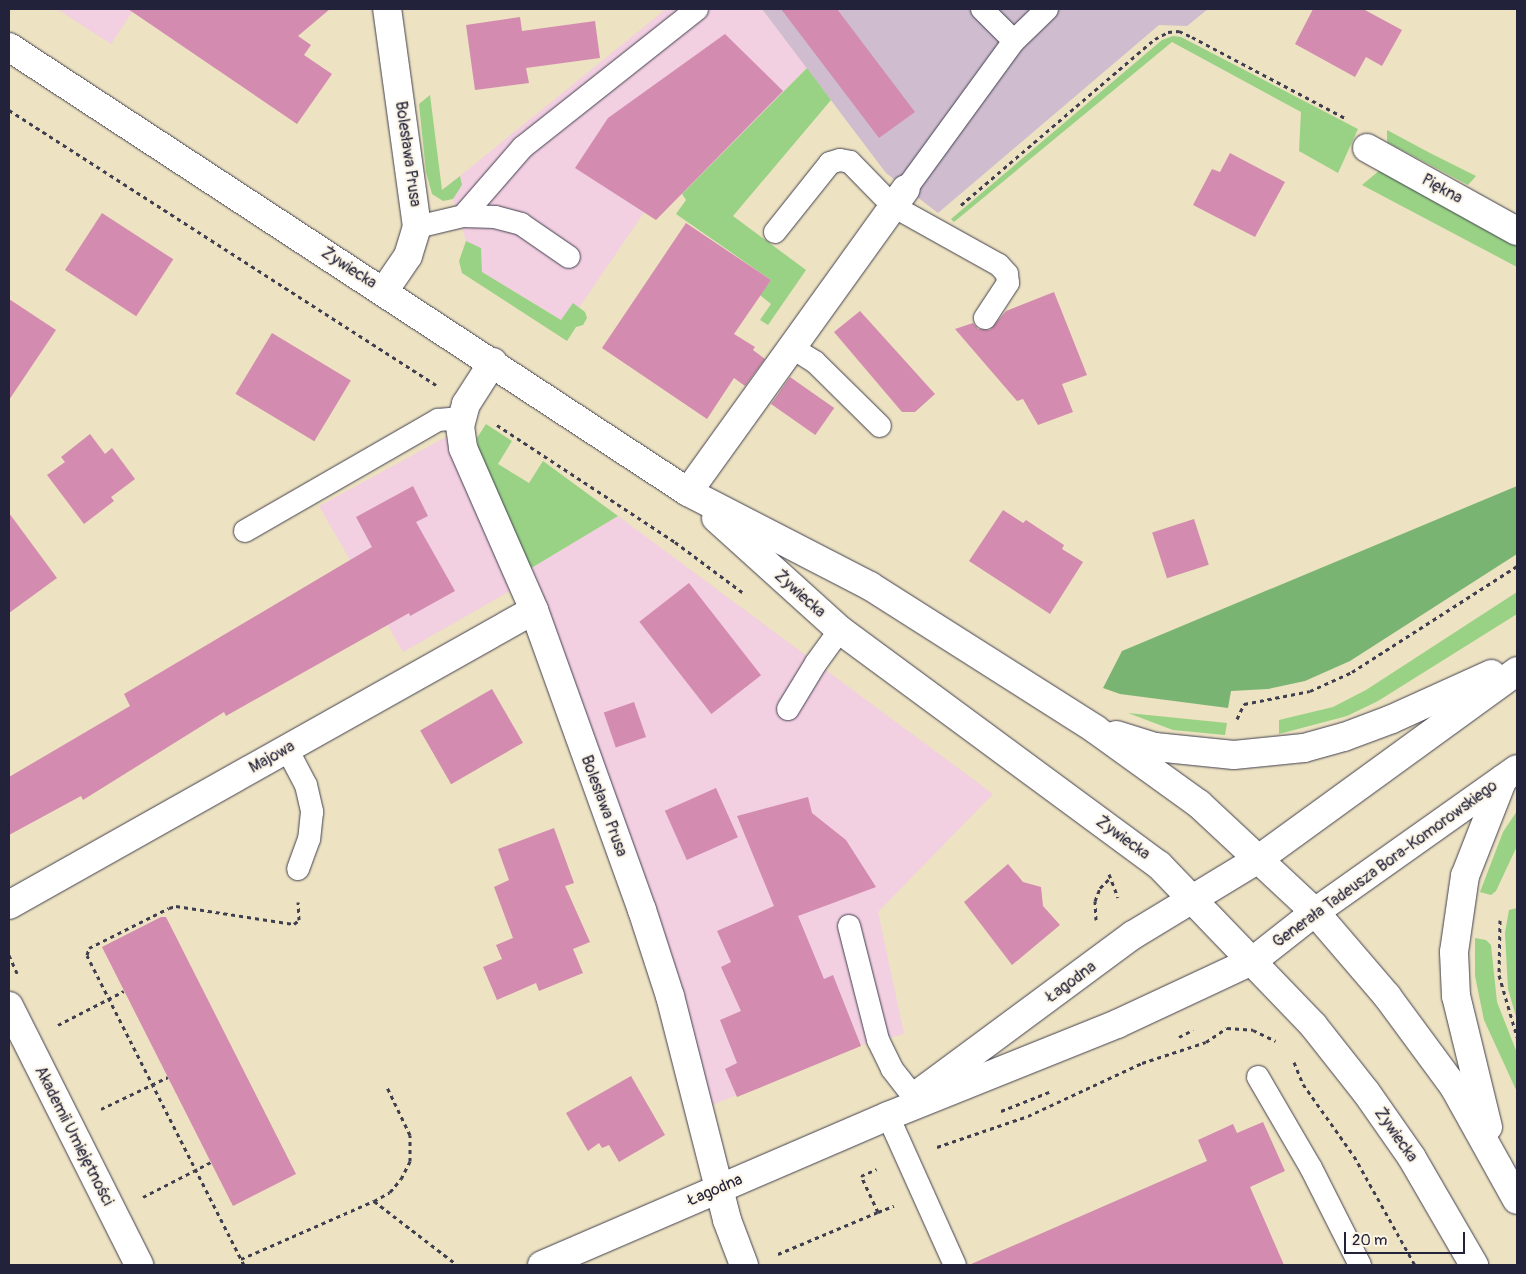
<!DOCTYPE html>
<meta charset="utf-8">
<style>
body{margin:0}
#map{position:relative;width:1526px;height:1274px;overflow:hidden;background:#ede2c1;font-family:Pangolin,sans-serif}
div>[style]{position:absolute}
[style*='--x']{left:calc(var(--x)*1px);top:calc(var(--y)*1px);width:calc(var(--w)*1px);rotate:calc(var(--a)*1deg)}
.built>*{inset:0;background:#f2cfe1}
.industrial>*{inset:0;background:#cfbdcf}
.green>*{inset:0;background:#99d285}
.forest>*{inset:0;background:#7ab472}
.building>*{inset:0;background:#d38cb0;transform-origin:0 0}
.path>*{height:3px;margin-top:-1.5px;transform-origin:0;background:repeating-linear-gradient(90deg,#403f4f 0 4px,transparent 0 8px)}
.roads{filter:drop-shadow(0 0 1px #403f4f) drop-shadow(0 0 1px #403f4f)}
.lane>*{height:22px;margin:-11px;padding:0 11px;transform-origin:11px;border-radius:11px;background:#fff}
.street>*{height:28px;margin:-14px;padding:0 14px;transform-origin:14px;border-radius:14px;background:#fff}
.secondary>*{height:28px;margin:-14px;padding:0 14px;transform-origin:14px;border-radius:14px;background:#fff}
span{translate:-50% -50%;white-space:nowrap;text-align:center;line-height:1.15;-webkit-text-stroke:4px #fcf5e5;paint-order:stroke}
.street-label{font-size:16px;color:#22223b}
.frame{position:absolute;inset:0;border:10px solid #22223b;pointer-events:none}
.scale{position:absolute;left:1344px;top:1232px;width:121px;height:22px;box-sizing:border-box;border:2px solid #22223b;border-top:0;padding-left:6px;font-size:15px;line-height:18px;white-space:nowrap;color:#22223b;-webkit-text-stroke:4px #fcf5e5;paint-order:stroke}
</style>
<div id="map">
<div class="built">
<i style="clip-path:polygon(57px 9px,134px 9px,111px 44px)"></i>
<i style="clip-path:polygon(666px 9px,762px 9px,807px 68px,682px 194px,666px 180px,568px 324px,482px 272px,481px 249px,466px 241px,453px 199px,462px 185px,460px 176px)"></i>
<i style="clip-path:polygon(446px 437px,510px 591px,403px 652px,319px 506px)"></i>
<i style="clip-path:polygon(618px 516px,993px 794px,878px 912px,904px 1034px,861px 1045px,712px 1105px,657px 912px,528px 570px)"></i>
</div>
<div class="industrial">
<i style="clip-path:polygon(762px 9px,1208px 9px,1187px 26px,1159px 25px,938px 213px,886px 173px)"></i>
</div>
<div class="green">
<i style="clip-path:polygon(1173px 36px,1181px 37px,1358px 129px,1338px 173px,1299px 151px,1301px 112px,1172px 42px,954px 222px,951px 219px,1162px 40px)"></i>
<i style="clip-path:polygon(807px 68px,831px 100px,733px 216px,806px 270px,768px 325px,760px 320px,771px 304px,760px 295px,771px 280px,676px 214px,686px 200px,682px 194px)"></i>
<i style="clip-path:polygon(430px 95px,442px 190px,460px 176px,462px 185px,453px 199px,443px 201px,432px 194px,426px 172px,419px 104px)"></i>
<i style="clip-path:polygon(1387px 130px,1430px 153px,1476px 176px,1468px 185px,1387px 142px)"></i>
<i style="clip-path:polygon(1380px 170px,1517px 245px,1517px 267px,1362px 185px)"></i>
<i style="clip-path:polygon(466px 241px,481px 248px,482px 272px,561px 320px,573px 303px,585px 312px,587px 318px,583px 325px,576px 327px,567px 341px,462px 273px,459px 261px)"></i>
<i style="clip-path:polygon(486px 424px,512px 441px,498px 464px,529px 483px,543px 461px,618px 516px,528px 570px,481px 464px,477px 438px)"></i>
<i style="clip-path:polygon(1517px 592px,1517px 614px,1378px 701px,1347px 716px,1279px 734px,1279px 720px,1333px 707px,1366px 690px)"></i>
<i style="clip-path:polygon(1128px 713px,1227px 723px,1225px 735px,1173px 730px)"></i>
<i style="clip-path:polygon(1517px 811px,1517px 846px,1496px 891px,1491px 895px,1480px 892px,1503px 832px)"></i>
<i style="clip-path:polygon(1517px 908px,1517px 1020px,1508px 989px,1505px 933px,1509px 910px)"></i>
<i style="clip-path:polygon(1475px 938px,1486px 940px,1491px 945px,1497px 1002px,1517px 1053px,1517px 1092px,1484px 1020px,1475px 976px)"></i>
</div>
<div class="forest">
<i style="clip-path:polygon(1517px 486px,1517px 554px,1350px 661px,1305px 681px,1268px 689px,1231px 691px,1228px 708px,1120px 694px,1103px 688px,1122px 651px)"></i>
</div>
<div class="building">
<i style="clip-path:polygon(128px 9px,330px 9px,298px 36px,311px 45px,304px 55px,332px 74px,297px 124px)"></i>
<i style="clip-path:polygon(781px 9px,837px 9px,915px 112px,879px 138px)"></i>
<i style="clip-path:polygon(1313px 9px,1363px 9px,1402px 30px,1382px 66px,1366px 57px,1355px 77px,1295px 44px)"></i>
<i style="clip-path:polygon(520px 17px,522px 31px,595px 21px,600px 58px,526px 68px,529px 83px,475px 90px,466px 25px)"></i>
<i style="clip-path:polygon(725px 34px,783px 91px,656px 220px,575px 168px,608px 118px)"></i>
<i style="clip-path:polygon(1230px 153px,1285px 182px,1255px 237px,1193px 205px,1212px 169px,1220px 172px)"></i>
<i style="left:102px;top:213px;width:85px;height:68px;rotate:33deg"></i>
<i style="clip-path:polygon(686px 223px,771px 280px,734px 334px,755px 347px,753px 350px,765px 359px,745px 386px,734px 378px,707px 419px,602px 348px)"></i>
<i style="clip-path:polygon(1054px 292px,1087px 375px,1062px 384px,1073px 412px,1038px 425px,1023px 399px,1017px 401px,955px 329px,973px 323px,978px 329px,990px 330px,1006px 311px)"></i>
<i style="clip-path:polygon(9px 299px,56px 330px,9px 400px)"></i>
<i style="clip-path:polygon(860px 311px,935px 394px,915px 412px,902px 412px,834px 332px)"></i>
<i style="left:272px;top:333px;width:92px;height:71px;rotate:31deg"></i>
<i style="left:790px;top:377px;width:54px;height:33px;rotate:35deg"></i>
<i style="clip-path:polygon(90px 434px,105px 454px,112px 448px,135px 479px,111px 497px,114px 501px,84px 524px,47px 475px,65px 462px,61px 457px)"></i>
<i style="clip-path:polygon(413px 486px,428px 516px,416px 522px,455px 591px,410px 616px,409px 613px,226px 716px,224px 712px,83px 800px,81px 796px,9px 835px,9px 777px,130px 706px,124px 694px,372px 547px,356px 517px)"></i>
<i style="clip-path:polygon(1003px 510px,1023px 523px,1026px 520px,1064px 545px,1062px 549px,1083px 562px,1050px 614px,969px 561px)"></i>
<i style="clip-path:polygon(9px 513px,57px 578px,9px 613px)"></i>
<i style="left:1194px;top:519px;width:48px;height:44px;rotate:72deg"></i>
<i style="left:689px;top:583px;width:117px;height:63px;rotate:52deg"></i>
<i style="left:492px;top:689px;width:62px;height:83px;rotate:60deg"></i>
<i style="left:634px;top:702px;width:37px;height:32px;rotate:71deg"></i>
<i style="left:716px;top:788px;width:54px;height:56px;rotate:66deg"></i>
<i style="clip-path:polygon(808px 797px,812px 813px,846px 840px,876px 887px,798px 916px,824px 979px,833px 975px,861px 1046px,737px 1097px,725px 1069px,737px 1063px,720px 1020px,741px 1011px,721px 967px,731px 962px,717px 931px,774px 906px,737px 816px)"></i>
<i style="clip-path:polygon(554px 828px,574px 883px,565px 886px,590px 942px,573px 949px,583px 973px,539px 991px,536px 983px,497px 1000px,483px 967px,502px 959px,496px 945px,513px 938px,494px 887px,509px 880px,498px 849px)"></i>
<i style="clip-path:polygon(1008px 864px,1023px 882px,1041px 887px,1043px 906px,1060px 925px,1012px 965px,964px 902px)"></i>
<i style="clip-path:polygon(161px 917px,166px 917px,296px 1174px,233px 1206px,102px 947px)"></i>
<i style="clip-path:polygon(631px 1076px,665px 1135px,619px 1162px,609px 1145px,602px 1148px,599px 1143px,588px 1151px,566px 1113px)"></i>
<i style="clip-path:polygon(1263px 1122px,1285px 1171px,1250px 1187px,1284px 1265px,969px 1265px,1207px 1161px,1198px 1140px,1233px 1124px,1237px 1133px)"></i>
</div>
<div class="path">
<i style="--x:9;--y:110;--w:508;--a:32.78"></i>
<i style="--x:961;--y:205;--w:255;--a:-40.6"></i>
<i style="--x:1155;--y:39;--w:15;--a:-28"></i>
<i style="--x:1168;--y:32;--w:11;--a:-5"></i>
<i style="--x:1179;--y:31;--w:14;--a:25"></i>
<i style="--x:1192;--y:37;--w:175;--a:27.9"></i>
<i style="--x:497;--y:425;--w:213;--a:33.3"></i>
<i style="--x:675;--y:542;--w:84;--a:36.7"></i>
<i style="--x:1237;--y:719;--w:17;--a:-65"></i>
<i style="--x:1244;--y:704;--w:67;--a:-11.1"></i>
<i style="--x:1310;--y:691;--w:46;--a:-24.3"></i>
<i style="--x:1352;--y:672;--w:196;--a:-32.7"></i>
<i style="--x:1109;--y:874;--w:25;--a:69"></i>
<i style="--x:1096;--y:920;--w:19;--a:-93"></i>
<i style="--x:1095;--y:901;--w:14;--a:-69"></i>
<i style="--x:1100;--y:888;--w:16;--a:-45"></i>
<i style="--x:1500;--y:920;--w:55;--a:91"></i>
<i style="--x:1499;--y:975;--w:65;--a:73.8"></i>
<i style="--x:9;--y:955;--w:20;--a:66"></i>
<i style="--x:58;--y:1025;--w:74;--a:-27.3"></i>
<i style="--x:1179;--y:1037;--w:16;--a:-27"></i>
<i style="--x:1294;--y:1062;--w:24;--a:68"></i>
<i style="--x:1303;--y:1084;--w:88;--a:54.7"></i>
<i style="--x:1354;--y:1156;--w:125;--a:60.8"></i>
<i style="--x:101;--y:1109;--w:74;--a:-25.5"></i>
<i style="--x:1001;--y:1111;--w:52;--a:-21.6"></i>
<i style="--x:937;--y:1147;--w:96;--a:-18.8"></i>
<i style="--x:1028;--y:1116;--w:126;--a:-24.9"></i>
<i style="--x:1142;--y:1063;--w:67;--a:-18.2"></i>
<i style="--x:1206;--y:1042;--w:25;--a:-34"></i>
<i style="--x:1227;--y:1028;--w:26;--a:4"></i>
<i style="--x:1253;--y:1030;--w:25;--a:26"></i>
<i style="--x:143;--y:1197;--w:76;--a:-27.2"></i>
<i style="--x:374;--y:1201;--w:18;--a:-29"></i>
<i style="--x:390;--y:1192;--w:17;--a:-50"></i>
<i style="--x:401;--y:1179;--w:20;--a:-63"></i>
<i style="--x:410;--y:1161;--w:26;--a:-90"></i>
<i style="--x:410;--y:1135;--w:55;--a:-115.6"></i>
<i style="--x:878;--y:1212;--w:17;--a:-21"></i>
<i style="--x:778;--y:1254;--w:108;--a:-22.8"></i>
<i style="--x:878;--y:1212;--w:40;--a:-115"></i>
<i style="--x:861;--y:1176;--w:17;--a:-24"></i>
<i style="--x:241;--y:1259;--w:145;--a:-23.6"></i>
<i style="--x:374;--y:1201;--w:103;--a:37.5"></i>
<i style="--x:244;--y:1265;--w:347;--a:-116.9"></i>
<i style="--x:87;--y:955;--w:7;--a:-74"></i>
<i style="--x:89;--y:948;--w:89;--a:-26.6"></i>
<i style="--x:169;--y:908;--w:7;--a:-16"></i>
<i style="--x:176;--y:906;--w:119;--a:8.7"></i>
<i style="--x:294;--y:924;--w:6;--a:-39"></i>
<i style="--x:299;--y:920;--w:18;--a:-93"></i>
</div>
<div class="roads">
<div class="lane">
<i style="--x:982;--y:9;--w:45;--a:45"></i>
<i style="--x:906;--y:189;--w:183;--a:-53.9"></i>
<i style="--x:1014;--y:41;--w:46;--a:-44.1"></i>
<i style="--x:463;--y:216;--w:91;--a:-49"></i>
<i style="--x:523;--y:147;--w:222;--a:-38.4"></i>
<i style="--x:417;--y:227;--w:47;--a:-13.4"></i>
<i style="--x:463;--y:216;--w:32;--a:2"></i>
<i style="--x:495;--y:217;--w:27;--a:15"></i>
<i style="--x:521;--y:224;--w:58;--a:34.5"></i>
<i style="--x:775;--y:232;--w:88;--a:-51.4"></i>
<i style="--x:830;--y:163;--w:10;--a:-17"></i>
<i style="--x:840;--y:160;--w:10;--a:11"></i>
<i style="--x:850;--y:162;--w:62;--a:45.7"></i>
<i style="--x:893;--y:206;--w:121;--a:29.1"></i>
<i style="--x:999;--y:265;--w:12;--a:48"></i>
<i style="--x:1007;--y:274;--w:9;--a:84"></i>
<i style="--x:1008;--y:283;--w:42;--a:123.3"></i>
<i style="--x:791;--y:347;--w:28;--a:32"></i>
<i style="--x:815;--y:362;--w:91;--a:44.6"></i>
<i style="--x:245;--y:531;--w:223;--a:-29.9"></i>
<i style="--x:438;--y:420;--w:23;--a:-5"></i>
<i style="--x:788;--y:709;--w:54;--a:-58.7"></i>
<i style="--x:816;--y:663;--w:41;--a:-54"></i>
<i style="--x:287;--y:749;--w:41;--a:62.2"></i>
<i style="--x:306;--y:785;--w:28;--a:77"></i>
<i style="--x:312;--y:812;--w:27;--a:96"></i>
<i style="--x:309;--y:839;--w:32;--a:110"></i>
<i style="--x:849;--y:926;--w:118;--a:75.7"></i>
<i style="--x:878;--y:1040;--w:32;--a:64"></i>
<i style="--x:892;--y:1069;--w:36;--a:52"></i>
<i style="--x:1258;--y:1077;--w:105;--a:59.8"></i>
<i style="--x:1311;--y:1168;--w:109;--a:63.2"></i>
<i style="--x:888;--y:1116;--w:163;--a:65.8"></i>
</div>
<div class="street">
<i style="--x:1367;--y:148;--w:171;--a:29"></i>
<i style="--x:384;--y:291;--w:42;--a:-55.6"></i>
<i style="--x:408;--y:256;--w:30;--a:-73"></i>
<i style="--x:417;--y:227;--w:220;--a:-97.8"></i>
<i style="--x:493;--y:362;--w:50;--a:122.7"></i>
<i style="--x:466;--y:404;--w:23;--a:105"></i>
<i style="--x:460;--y:426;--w:22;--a:82"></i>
<i style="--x:463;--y:448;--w:177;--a:66.3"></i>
<i style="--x:534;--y:610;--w:319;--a:70.2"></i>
<i style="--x:642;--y:910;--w:90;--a:72"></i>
<i style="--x:670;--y:996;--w:231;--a:75.7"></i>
<i style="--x:727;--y:1220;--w:48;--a:69.3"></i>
<i style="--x:688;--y:492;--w:373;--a:-54.3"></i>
<i style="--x:9;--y:905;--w:602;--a:-29.33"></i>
<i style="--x:9;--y:1006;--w:290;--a:63.3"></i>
</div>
<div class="secondary">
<i style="--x:9;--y:47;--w:812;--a:33.24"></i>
<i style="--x:688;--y:492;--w:205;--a:27.3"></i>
<i style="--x:870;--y:586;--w:267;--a:32.4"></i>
<i style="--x:1095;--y:729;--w:128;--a:35.8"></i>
<i style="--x:1199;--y:804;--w:158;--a:43"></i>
<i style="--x:1315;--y:912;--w:111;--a:49.4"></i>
<i style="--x:1387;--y:996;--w:113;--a:53.6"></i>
<i style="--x:1454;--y:1087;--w:129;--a:60.9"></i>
<i style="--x:716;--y:518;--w:167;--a:42.1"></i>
<i style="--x:840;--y:630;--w:396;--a:36.4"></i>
<i style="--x:1159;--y:865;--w:222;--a:46.1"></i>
<i style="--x:1313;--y:1025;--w:85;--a:51.7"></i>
<i style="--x:1366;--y:1092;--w:80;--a:55.1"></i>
<i style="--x:1412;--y:1158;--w:124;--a:59.9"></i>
<i style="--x:1116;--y:735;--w:41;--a:17.1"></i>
<i style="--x:1155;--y:747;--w:79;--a:5.8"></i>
<i style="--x:1234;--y:755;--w:70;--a:-5.7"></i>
<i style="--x:1304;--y:748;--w:41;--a:-15.4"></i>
<i style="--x:1344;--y:737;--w:51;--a:-20.6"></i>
<i style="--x:1392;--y:719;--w:109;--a:-24.4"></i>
<i style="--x:922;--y:1091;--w:262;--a:-36.5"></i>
<i style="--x:1133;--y:935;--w:149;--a:-31.2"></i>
<i style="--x:1260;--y:858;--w:318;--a:-36"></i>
<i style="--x:1488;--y:1127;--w:135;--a:-103.7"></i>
<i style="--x:1456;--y:996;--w:44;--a:-92.6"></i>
<i style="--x:1454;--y:952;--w:77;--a:-81.8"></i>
<i style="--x:1465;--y:876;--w:104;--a:-68.6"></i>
<i style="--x:542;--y:1265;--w:377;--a:-23.3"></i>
<i style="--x:888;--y:1116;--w:247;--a:-21.9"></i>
<i style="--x:1117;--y:1024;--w:151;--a:-25"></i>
<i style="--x:1254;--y:960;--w:78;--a:-38.2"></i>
<i style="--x:1315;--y:912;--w:247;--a:-35.3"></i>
</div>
</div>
<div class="street-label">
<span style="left:408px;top:154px;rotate:82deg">Bolesława Prusa</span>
<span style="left:1442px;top:189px;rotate:29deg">Piękna</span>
<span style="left:349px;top:268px;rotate:33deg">Żywiecka</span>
<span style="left:800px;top:594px;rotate:42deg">Żywiecka</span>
<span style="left:272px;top:757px;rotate:-29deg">Majowa</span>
<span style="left:604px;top:806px;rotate:70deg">Bolesława Prusa</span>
<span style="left:1123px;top:838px;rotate:36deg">Żywiecka</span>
<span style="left:1385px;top:864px;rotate:-36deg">Generała Tadeusza Bora-Komorowskiego</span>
<span style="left:1071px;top:982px;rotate:-36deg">Łagodna</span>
<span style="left:1396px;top:1135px;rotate:55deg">Żywiecka</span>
<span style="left:74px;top:1136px;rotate:63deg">Akademii Umiejętności</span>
<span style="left:715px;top:1190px;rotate:-23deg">Łagodna</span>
</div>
<div class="frame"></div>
<div class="scale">20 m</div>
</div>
